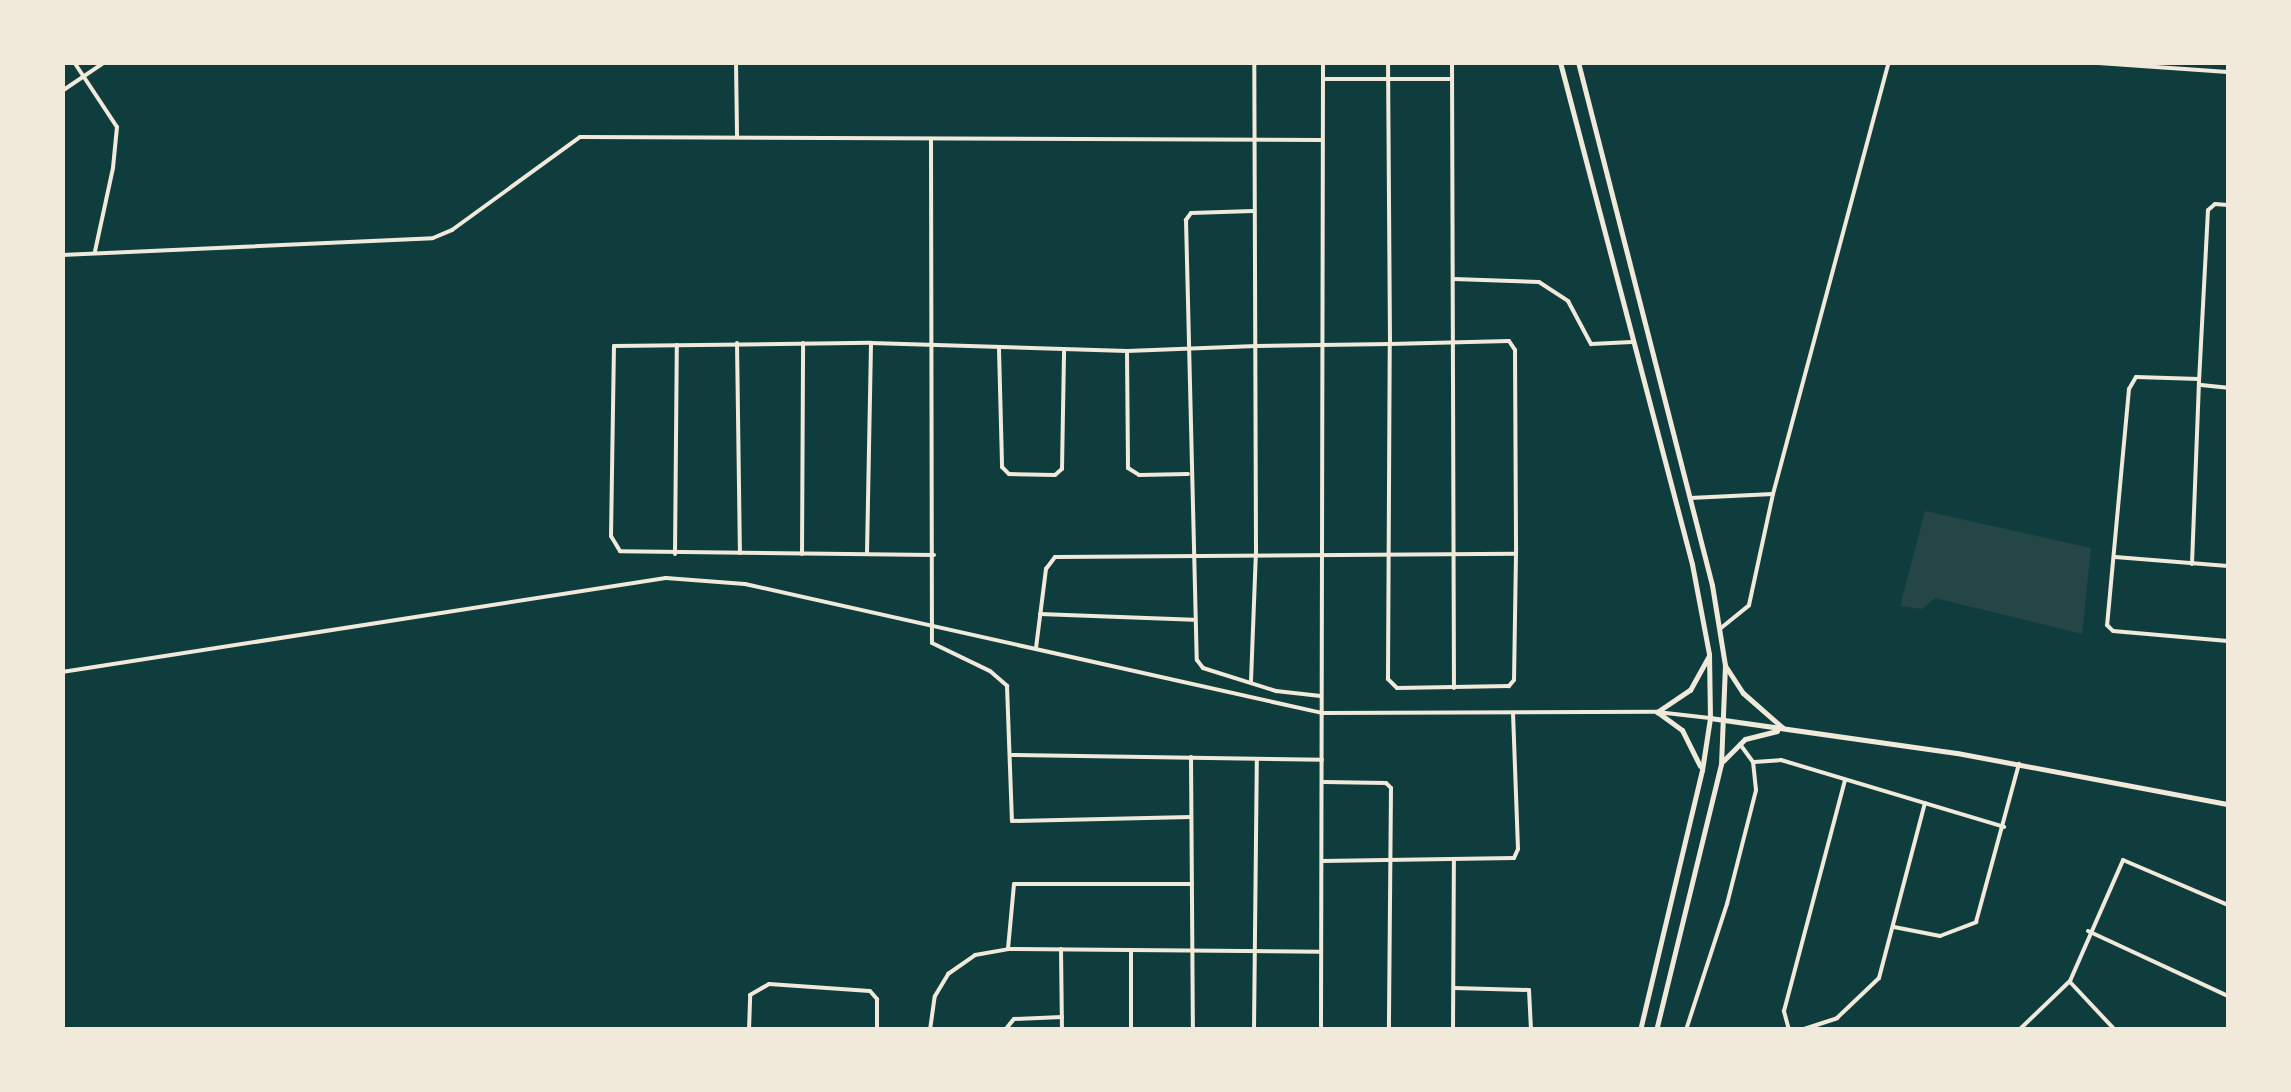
<!DOCTYPE html>
<style>
body{margin:0}
#map{position:relative;width:2291px;height:1092px;overflow:hidden;background:#0f3d3e;font-family:Ubuntu,sans-serif}
div>[style]{position:absolute}
[style*='--x']{left:calc(var(--x)*1px);top:calc(var(--y)*1px);width:calc(var(--w)*1px);rotate:calc(var(--a)*1deg)}
.green>*{inset:0;background:#244646}
.minor>*{height:4px;margin:-2px;padding:0 2px;transform-origin:2px;border-radius:2px;background:#f1e9da}
.tertiary>*{height:5px;margin:-2.5px;padding:0 2.5px;transform-origin:2.5px;border-radius:2.5px;background:#f1e9da}
span{translate:-50% -50%;white-space:nowrap;text-align:center;line-height:1.15;-webkit-text-stroke:8px #f1e9da;paint-order:stroke}
.frame{position:absolute;inset:0;border:65px solid #f1e9da;pointer-events:none}
</style>
<div id="map">
<div class="green">
<i style="clip-path:polygon(1925px 511px,2091px 548px,2082px 634px,1935px 598px,1922px 609px,1900px 606px)"></i>
</div>
<div class="minor">
<i style="--x:74;--y:62;--w:78;--a:56.5"></i>
<i style="--x:117;--y:127;--w:41;--a:95.6"></i>
<i style="--x:113;--y:168;--w:85;--a:102.2"></i>
<i style="--x:736;--y:62;--w:74;--a:89.2"></i>
<i style="--x:1452;--y:62;--w:626;--a:89.82"></i>
<i style="--x:2084;--y:62;--w:144;--a:4"></i>
<i style="--x:1323;--y:79;--w:129;--a:0"></i>
<i style="--x:62;--y:91;--w:52;--a:-34"></i>
<i style="--x:931;--y:139;--w:504;--a:89.89"></i>
<i style="--x:932;--y:643;--w:64;--a:25.8"></i>
<i style="--x:990;--y:671;--w:23;--a:41"></i>
<i style="--x:1007;--y:686;--w:135;--a:87.9"></i>
<i style="--x:1012;--y:821;--w:179;--a:-1.3"></i>
<i style="--x:2228;--y:205;--w:13;--a:-176"></i>
<i style="--x:2215;--y:204;--w:9;--a:139"></i>
<i style="--x:2208;--y:210;--w:169;--a:93"></i>
<i style="--x:2199;--y:379;--w:63;--a:-178.2"></i>
<i style="--x:2136;--y:377;--w:14;--a:120"></i>
<i style="--x:2129;--y:389;--w:237;--a:95.3"></i>
<i style="--x:2107;--y:625;--w:8;--a:45"></i>
<i style="--x:2113;--y:631;--w:115;--a:5"></i>
<i style="--x:1253;--y:211;--w:62;--a:178.2"></i>
<i style="--x:1191;--y:213;--w:9;--a:126"></i>
<i style="--x:1186;--y:220;--w:440;--a:88.6"></i>
<i style="--x:1197;--y:660;--w:10;--a:53"></i>
<i style="--x:1203;--y:668;--w:77;--a:17.5"></i>
<i style="--x:1276;--y:691;--w:45;--a:6.3"></i>
<i style="--x:62;--y:255;--w:371;--a:-2.6"></i>
<i style="--x:433;--y:238;--w:21;--a:-23"></i>
<i style="--x:452;--y:230;--w:158;--a:-36"></i>
<i style="--x:580;--y:137;--w:742;--a:0.23"></i>
<i style="--x:1454;--y:279;--w:85;--a:2"></i>
<i style="--x:1539;--y:282;--w:35;--a:33"></i>
<i style="--x:1568;--y:301;--w:49;--a:61.9"></i>
<i style="--x:1591;--y:344;--w:41;--a:-2.8"></i>
<i style="--x:737;--y:343;--w:210;--a:89.2"></i>
<i style="--x:999;--y:349;--w:118;--a:88.5"></i>
<i style="--x:1002;--y:467;--w:10;--a:45"></i>
<i style="--x:1009;--y:474;--w:46;--a:1.2"></i>
<i style="--x:1055;--y:475;--w:9;--a:-41"></i>
<i style="--x:1062;--y:469;--w:120;--a:-89"></i>
<i style="--x:1127;--y:351;--w:117;--a:89.5"></i>
<i style="--x:1128;--y:468;--w:13;--a:32"></i>
<i style="--x:1139;--y:475;--w:49;--a:-1.2"></i>
<i style="--x:2201;--y:385;--w:27;--a:6"></i>
<i style="--x:1690;--y:498;--w:83;--a:-2.8"></i>
<i style="--x:1773;--y:494;--w:447;--a:-75"></i>
<i style="--x:867;--y:553;--w:210;--a:-88.9"></i>
<i style="--x:675;--y:554;--w:209;--a:-89.5"></i>
<i style="--x:802;--y:554;--w:211;--a:-89.7"></i>
<i style="--x:934;--y:555;--w:314;--a:-179.3"></i>
<i style="--x:620;--y:551;--w:17;--a:-121"></i>
<i style="--x:611;--y:536;--w:190;--a:-89.1"></i>
<i style="--x:614;--y:346;--w:257;--a:-0.7"></i>
<i style="--x:871;--y:343;--w:256;--a:1.8"></i>
<i style="--x:1127;--y:351;--w:129;--a:-2.2"></i>
<i style="--x:1256;--y:346;--w:134;--a:-0.9"></i>
<i style="--x:1390;--y:344;--w:119;--a:-1.4"></i>
<i style="--x:1509;--y:341;--w:11;--a:56"></i>
<i style="--x:1515;--y:350;--w:204;--a:89.7"></i>
<i style="--x:1516;--y:554;--w:126;--a:90.9"></i>
<i style="--x:1514;--y:680;--w:8;--a:130"></i>
<i style="--x:1509;--y:686;--w:112;--a:179"></i>
<i style="--x:1397;--y:688;--w:13;--a:-135"></i>
<i style="--x:1388;--y:679;--w:335;--a:-89.7"></i>
<i style="--x:1390;--y:344;--w:282;--a:-90.4"></i>
<i style="--x:2115;--y:557;--w:113;--a:4.6"></i>
<i style="--x:2192;--y:564;--w:185;--a:-87.8"></i>
<i style="--x:1040;--y:614;--w:153;--a:2.2"></i>
<i style="--x:1721;--y:628;--w:36;--a:-39"></i>
<i style="--x:1749;--y:605;--w:114;--a:-77.8"></i>
<i style="--x:1036;--y:648;--w:80;--a:-82.8"></i>
<i style="--x:1046;--y:569;--w:15;--a:-53"></i>
<i style="--x:1055;--y:557;--w:461;--a:-0.4"></i>
<i style="--x:62;--y:672;--w:611;--a:-8.85"></i>
<i style="--x:666;--y:578;--w:79;--a:4.3"></i>
<i style="--x:745;--y:584;--w:591;--a:12.6"></i>
<i style="--x:1322;--y:713;--w:335;--a:-0.2"></i>
<i style="--x:1657;--y:712;--w:53;--a:6.5"></i>
<i style="--x:1251;--y:681;--w:128;--a:-87.8"></i>
<i style="--x:1256;--y:553;--w:491;--a:-90.2"></i>
<i style="--x:1012;--y:755;--w:310;--a:0.9"></i>
<i style="--x:1191;--y:757;--w:273;--a:89.6"></i>
<i style="--x:1754;--y:762;--w:27;--a:-4"></i>
<i style="--x:1781;--y:760;--w:233;--a:16.7"></i>
<i style="--x:1324;--y:782;--w:62;--a:0.9"></i>
<i style="--x:1386;--y:783;--w:7;--a:45"></i>
<i style="--x:1391;--y:788;--w:242;--a:90.5"></i>
<i style="--x:1322;--y:861;--w:192;--a:-0.9"></i>
<i style="--x:1514;--y:858;--w:10;--a:-66"></i>
<i style="--x:1518;--y:849;--w:136;--a:-92.1"></i>
<i style="--x:1894;--y:927;--w:47;--a:11.1"></i>
<i style="--x:1940;--y:936;--w:39;--a:-21"></i>
<i style="--x:1976;--y:922;--w:164;--a:-74.8"></i>
<i style="--x:2088;--y:931;--w:154;--a:24.9"></i>
<i style="--x:1008;--y:949;--w:65;--a:-84.7"></i>
<i style="--x:1014;--y:884;--w:178;--a:0"></i>
<i style="--x:1061;--y:949;--w:81;--a:89.3"></i>
<i style="--x:2070;--y:982;--w:66;--a:46.8"></i>
<i style="--x:1454;--y:988;--w:75;--a:1.5"></i>
<i style="--x:1529;--y:990;--w:40;--a:87.1"></i>
<i style="--x:749;--y:1030;--w:35;--a:-88"></i>
<i style="--x:750;--y:995;--w:22;--a:-30"></i>
<i style="--x:769;--y:984;--w:101;--a:4"></i>
<i style="--x:870;--y:991;--w:11;--a:49"></i>
<i style="--x:877;--y:999;--w:31;--a:90"></i>
<i style="--x:930;--y:1030;--w:34;--a:-82"></i>
<i style="--x:935;--y:996;--w:26;--a:-59"></i>
<i style="--x:948;--y:974;--w:33;--a:-35"></i>
<i style="--x:975;--y:955;--w:34;--a:-10"></i>
<i style="--x:1008;--y:949;--w:313;--a:0.5"></i>
<i style="--x:1005;--y:1030;--w:14;--a:-51"></i>
<i style="--x:1014;--y:1019;--w:48;--a:-2.4"></i>
<i style="--x:1131;--y:1030;--w:80;--a:-90"></i>
<i style="--x:1254;--y:1030;--w:270;--a:-89.4"></i>
<i style="--x:1321;--y:1030;--w:968;--a:-89.88"></i>
<i style="--x:1453;--y:1030;--w:169;--a:-89.7"></i>
<i style="--x:1686;--y:1030;--w:133;--a:-72"></i>
<i style="--x:1727;--y:904;--w:118;--a:-75.7"></i>
<i style="--x:1756;--y:790;--w:28;--a:-96"></i>
<i style="--x:1753;--y:762;--w:22;--a:-126"></i>
<i style="--x:1789;--y:1030;--w:20;--a:-105"></i>
<i style="--x:1784;--y:1011;--w:239;--a:-75.2"></i>
<i style="--x:1801;--y:1030;--w:38;--a:-18"></i>
<i style="--x:1837;--y:1018;--w:58;--a:-43.6"></i>
<i style="--x:1879;--y:978;--w:181;--a:-75.3"></i>
<i style="--x:1999;--y:1030;--w:5;--a:0"></i>
<i style="--x:2019;--y:1030;--w:71;--a:-43.9"></i>
<i style="--x:2070;--y:981;--w:132;--a:-66.3"></i>
<i style="--x:2123;--y:860;--w:114;--a:23.2"></i>
</div>
<div class="tertiary">
<i style="--x:1560;--y:62;--w:519;--a:75.27"></i>
<i style="--x:1692;--y:564;--w:92;--a:79.3"></i>
<i style="--x:1709;--y:654;--w:64;--a:89.1"></i>
<i style="--x:1710;--y:718;--w:53;--a:98.7"></i>
<i style="--x:1702;--y:770;--w:267;--a:103.4"></i>
<i style="--x:1578;--y:62;--w:540;--a:75.63"></i>
<i style="--x:1712;--y:585;--w:81;--a:80.8"></i>
<i style="--x:1725;--y:665;--w:99;--a:92.3"></i>
<i style="--x:1721;--y:764;--w:274;--a:103.7"></i>
<i style="--x:1726;--y:667;--w:31;--a:57"></i>
<i style="--x:1743;--y:693;--w:53;--a:41.2"></i>
<i style="--x:1710;--y:718;--w:249;--a:8.1"></i>
<i style="--x:1957;--y:753;--w:276;--a:10.7"></i>
<i style="--x:1723;--y:761;--w:31;--a:-45"></i>
<i style="--x:1745;--y:739;--w:33;--a:-14"></i>
<i style="--x:1700;--y:766;--w:40;--a:-116.6"></i>
<i style="--x:1682;--y:730;--w:31;--a:-144"></i>
<i style="--x:1657;--y:712;--w:40;--a:-34"></i>
<i style="--x:1690;--y:690;--w:38;--a:-61"></i>
</div>
<div class="frame"></div>
</div>
